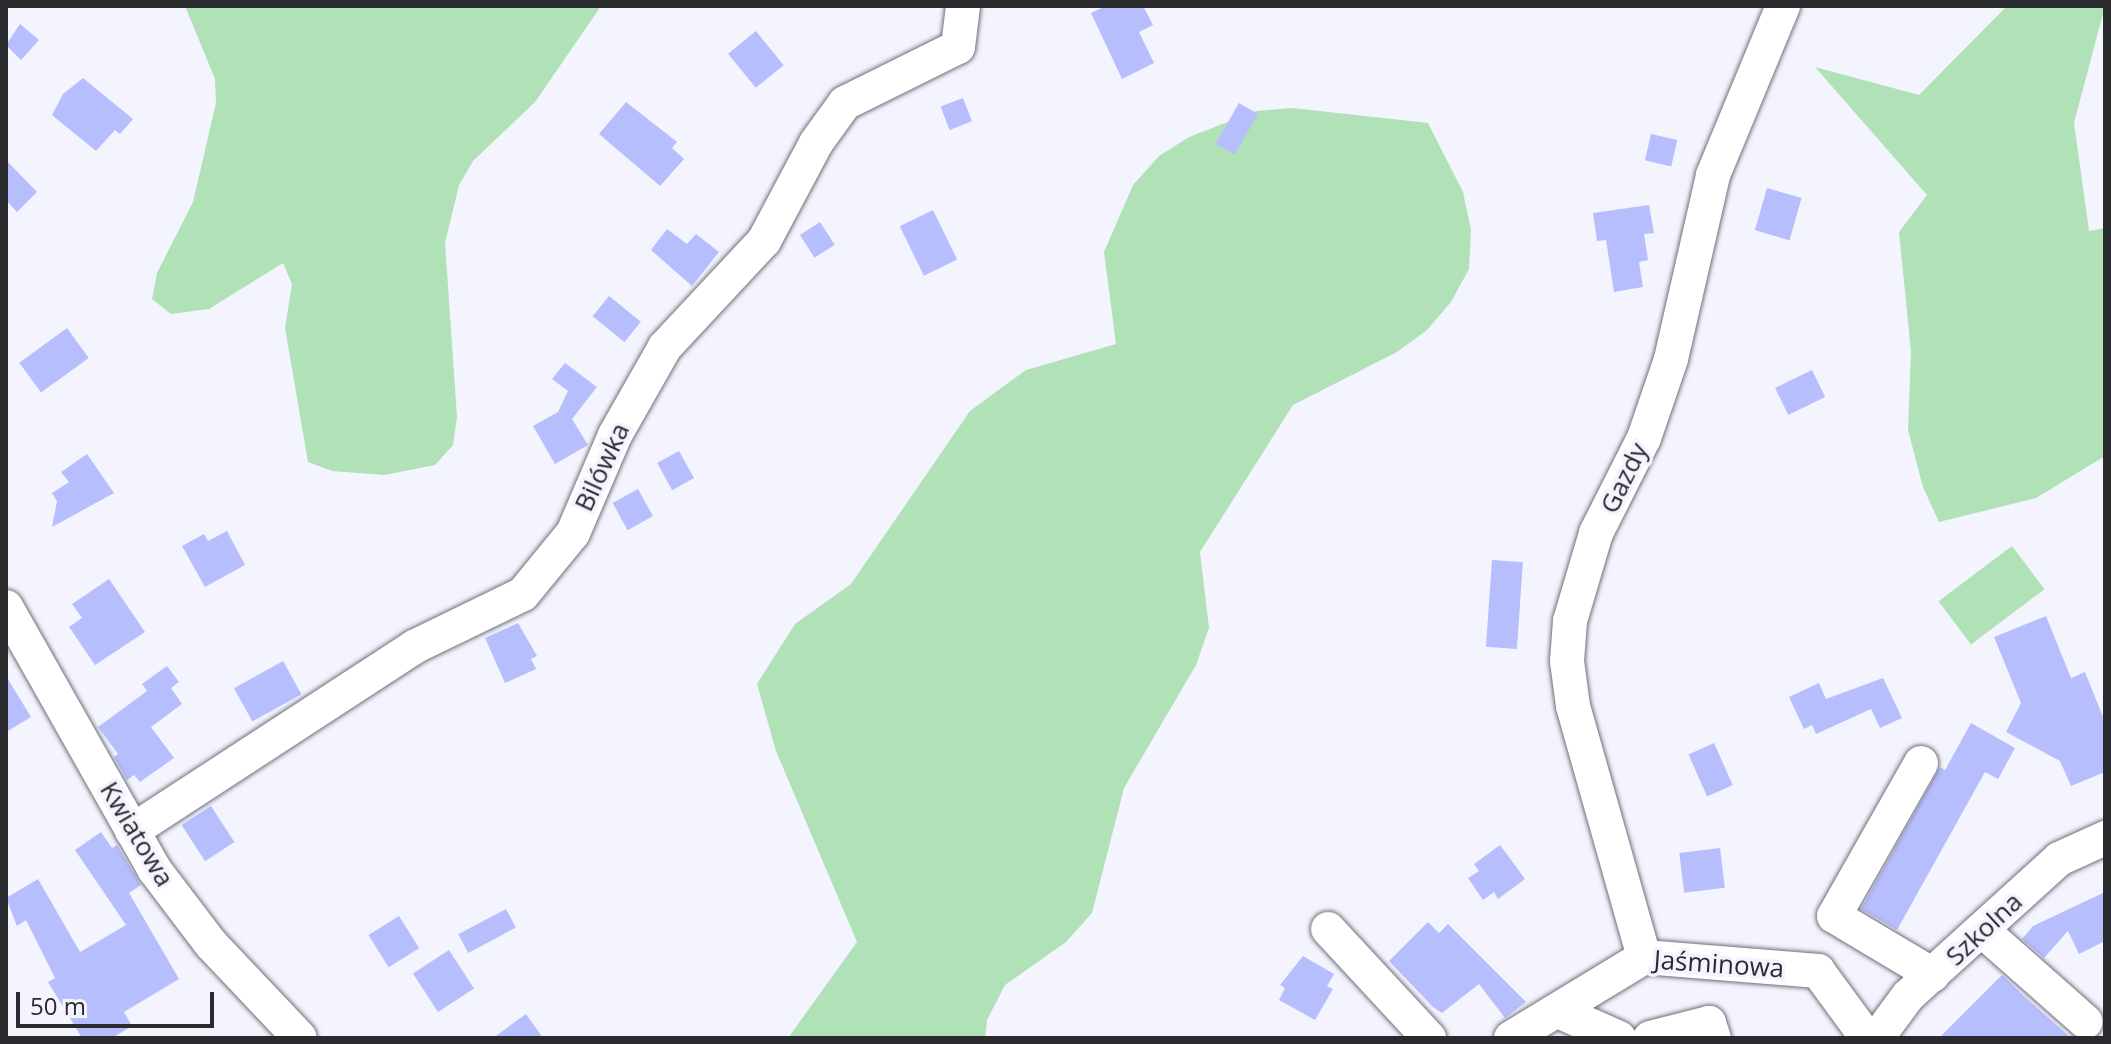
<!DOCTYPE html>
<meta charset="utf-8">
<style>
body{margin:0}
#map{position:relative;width:2111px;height:1044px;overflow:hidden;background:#f3f4fe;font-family:"Open Sans",sans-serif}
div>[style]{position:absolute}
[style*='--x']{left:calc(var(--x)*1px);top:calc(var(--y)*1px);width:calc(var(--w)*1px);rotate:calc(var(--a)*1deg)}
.green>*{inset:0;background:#b0e1b7;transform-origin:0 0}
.building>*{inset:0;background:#b7befd;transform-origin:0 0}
.roads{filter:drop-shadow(0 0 2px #6f707b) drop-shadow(0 0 2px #6f707b)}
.minor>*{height:34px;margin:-17px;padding:0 17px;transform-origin:17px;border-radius:17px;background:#fff}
span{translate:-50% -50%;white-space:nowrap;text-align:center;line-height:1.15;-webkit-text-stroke:7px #f3f4fe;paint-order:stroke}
.street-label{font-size:26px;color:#2a2b2f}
.frame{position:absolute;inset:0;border:8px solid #2a2b2f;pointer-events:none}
.scale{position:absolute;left:16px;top:992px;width:198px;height:36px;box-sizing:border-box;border:4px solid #2a2b2f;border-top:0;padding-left:10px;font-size:24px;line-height:28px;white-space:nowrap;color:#2a2b2f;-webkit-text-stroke:6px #f3f4fe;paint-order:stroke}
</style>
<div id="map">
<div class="green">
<i style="clip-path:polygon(185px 6px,601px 6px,535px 102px,473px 161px,459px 185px,445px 243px,457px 417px,453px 445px,435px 465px,384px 475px,332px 471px,308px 462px,285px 328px,292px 284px,283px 263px,209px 309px,171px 314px,152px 299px,157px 273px,193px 202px,216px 103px,215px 79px)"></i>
<i style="clip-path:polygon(2007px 6px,2105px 6px,2074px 123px,2089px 231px,2105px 228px,2105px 456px,2036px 498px,1939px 522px,1923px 487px,1908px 430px,1911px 351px,1899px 232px,1927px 195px,1815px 67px,1919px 95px)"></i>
<i style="clip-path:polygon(1292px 108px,1428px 123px,1463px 192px,1471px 230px,1469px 269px,1451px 302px,1427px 330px,1397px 352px,1293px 405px,1200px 552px,1209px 628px,1196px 665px,1124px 788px,1092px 913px,1066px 942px,1005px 985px,987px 1020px,985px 1038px,788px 1038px,857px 942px,776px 751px,757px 684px,795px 624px,851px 584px,970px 411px,1026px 370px,1116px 344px,1104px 252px,1133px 185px,1159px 156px,1189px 137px,1256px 111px)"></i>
<i style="left:2012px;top:546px;width:54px;height:92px;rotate:53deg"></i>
</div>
<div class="building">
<i style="clip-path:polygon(1106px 6px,1143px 6px,1153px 25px,1139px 32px,1154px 63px,1122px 79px,1091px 13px)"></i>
<i style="clip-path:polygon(20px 24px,39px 40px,21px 60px,6px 45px)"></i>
<i style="left:756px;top:31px;width:44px;height:36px;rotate:51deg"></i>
<i style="clip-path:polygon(83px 78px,133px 119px,120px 134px,115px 130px,96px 151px,52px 115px,63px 94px)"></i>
<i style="left:963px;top:98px;width:25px;height:24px;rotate:69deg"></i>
<i style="clip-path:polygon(626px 102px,677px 142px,672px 148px,684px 159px,660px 186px,599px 134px)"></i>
<i style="left:1239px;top:103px;width:22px;height:47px;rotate:30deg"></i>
<i style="left:1651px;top:134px;width:27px;height:27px;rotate:13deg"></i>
<i style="clip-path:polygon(6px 160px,37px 192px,17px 212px,6px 200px)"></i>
<i style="left:1767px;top:188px;width:36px;height:44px;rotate:16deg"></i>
<i style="clip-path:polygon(1649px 205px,1654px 233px,1644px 234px,1648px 260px,1639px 262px,1643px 287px,1614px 292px,1606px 240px,1597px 241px,1593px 213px)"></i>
<i style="left:933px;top:210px;width:55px;height:37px;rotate:64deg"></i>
<i style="left:820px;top:222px;width:27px;height:24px;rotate:57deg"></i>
<i style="clip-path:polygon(667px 229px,687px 244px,696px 234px,719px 252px,692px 286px,651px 250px)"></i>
<i style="left:609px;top:296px;width:41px;height:26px;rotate:39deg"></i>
<i style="left:67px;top:328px;width:37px;height:59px;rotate:54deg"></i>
<i style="clip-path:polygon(565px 363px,597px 387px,572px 419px,588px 445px,555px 464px,533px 426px,558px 412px,568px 391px,552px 379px)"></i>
<i style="left:1812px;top:370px;width:30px;height:41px;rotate:64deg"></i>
<i style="left:679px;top:451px;width:31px;height:25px;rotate:61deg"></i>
<i style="clip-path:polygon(87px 454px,114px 493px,52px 527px,57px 501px,52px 493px,69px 482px,61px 472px)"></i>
<i style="left:638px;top:489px;width:31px;height:29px;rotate:61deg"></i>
<i style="clip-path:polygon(227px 531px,245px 565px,205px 587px,182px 546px,204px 534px,208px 541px)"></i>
<i style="left:1492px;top:560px;width:31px;height:87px;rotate:4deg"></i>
<i style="clip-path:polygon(109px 579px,145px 632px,95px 665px,69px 627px,82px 618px,72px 604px)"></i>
<i style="clip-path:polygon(2046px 616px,2071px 678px,2085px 672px,2105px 722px,2105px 772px,2071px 786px,2060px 761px,2006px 732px,2021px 703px,1994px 637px)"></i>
<i style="clip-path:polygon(518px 623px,537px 656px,531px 659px,536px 669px,505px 683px,485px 638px)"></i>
<i style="left:283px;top:661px;width:38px;height:56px;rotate:61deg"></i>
<i style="clip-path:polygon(167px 666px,179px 682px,171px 688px,182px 704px,151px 727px,174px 758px,140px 782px,134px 775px,127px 780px,114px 757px,118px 754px,98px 727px,147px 691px,142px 684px)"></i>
<i style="clip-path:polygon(6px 676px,31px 717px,6px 732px)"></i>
<i style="clip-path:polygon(1883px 678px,1902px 718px,1880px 728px,1871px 709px,1816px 734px,1812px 725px,1804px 729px,1789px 697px,1819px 683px,1826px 699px)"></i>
<i style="clip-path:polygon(1971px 723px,2015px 748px,1998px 779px,1985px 772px,1897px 930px,1861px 909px,1940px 767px,1945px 770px)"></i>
<i style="left:1714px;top:743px;width:46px;height:28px;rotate:66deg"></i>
<i style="left:211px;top:806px;width:43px;height:35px;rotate:57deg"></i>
<i style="clip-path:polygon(101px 832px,112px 848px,117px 845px,141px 885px,129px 893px,179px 979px,124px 1012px,132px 1026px,112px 1038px,82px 1038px,48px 982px,55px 978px,26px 920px,17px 926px,6px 898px,38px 879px,80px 952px,126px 925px,75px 850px)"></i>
<i style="clip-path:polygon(1500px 845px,1525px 879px,1498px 899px,1494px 892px,1483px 900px,1468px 878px,1479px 871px,1474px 864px)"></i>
<i style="left:1720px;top:848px;width:40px;height:41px;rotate:83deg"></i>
<i style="clip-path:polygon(2105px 892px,2105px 941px,2079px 954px,2068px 931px,2044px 958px,2022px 939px,2033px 926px)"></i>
<i style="left:506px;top:909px;width:21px;height:54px;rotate:62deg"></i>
<i style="left:399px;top:916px;width:38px;height:36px;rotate:58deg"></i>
<i style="clip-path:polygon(1428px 922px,1439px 933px,1448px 924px,1526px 1002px,1505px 1018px,1479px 984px,1442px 1013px,1433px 1007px,1389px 961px)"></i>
<i style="left:449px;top:950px;width:46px;height:43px;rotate:57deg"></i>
<i style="clip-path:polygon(1303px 956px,1334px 974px,1327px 986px,1333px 989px,1315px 1020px,1279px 1000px,1285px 988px,1280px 985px)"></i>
<i style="clip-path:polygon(2002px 975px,2026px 998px,2071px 1038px,1939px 1038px)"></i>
<i style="clip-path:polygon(526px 1014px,543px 1038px,493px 1038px)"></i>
</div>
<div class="roads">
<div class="minor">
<i style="--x:6;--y:607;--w:301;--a:60.5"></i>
<i style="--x:154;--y:869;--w:94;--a:52.8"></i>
<i style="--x:211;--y:944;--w:129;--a:46.6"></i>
<i style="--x:1921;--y:763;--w:176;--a:119.6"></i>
<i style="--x:1834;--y:916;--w:115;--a:30.8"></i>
<i style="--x:132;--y:831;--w:337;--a:-33.1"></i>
<i style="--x:414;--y:647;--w:121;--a:-25.9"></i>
<i style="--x:523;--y:594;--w:79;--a:-50.7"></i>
<i style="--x:573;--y:533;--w:107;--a:-66.8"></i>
<i style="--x:615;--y:435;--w:101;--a:-60.4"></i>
<i style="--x:665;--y:347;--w:145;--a:-47"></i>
<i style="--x:764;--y:241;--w:111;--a:-62"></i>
<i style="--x:816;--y:143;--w:49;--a:-54.1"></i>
<i style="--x:845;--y:103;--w:126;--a:-26.4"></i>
<i style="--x:958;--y:47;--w:41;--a:-83"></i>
<i style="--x:1328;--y:929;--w:149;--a:47.2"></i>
<i style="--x:1983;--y:931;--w:137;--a:41.5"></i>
<i style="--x:1644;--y:957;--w:261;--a:-105.8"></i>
<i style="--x:1573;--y:706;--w:45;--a:-97.6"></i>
<i style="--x:1567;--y:661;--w:40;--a:-85.7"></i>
<i style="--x:1570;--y:621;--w:92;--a:-73.5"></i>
<i style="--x:1596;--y:533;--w:106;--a:-63.2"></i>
<i style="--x:1644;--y:438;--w:83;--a:-71.1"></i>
<i style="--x:1671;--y:359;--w:189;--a:-77.1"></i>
<i style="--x:1713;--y:175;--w:183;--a:-67.5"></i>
<i style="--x:1558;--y:1011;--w:67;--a:23.9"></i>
<i style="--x:1511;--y:1038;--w:156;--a:-31.3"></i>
<i style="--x:1644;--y:957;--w:175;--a:4.6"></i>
<i style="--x:1818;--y:971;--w:83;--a:53.8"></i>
<i style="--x:1650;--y:1038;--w:61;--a:-14.3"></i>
<i style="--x:1709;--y:1023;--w:16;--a:72"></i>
<i style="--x:1877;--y:1038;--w:52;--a:-53.6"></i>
<i style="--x:1908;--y:996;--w:204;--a:-42.2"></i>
<i style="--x:2059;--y:859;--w:51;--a:-24.5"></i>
</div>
</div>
<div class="street-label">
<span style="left:602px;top:467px;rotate:-65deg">Bilówka</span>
<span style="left:1624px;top:478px;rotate:-64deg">Gazdy</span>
<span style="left:137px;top:834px;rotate:59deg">Kwiatowa</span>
<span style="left:1984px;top:929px;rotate:-43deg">Szkolna</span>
<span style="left:1719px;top:964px;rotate:4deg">Jaśminowa</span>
</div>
<div class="frame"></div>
<div class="scale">50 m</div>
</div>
